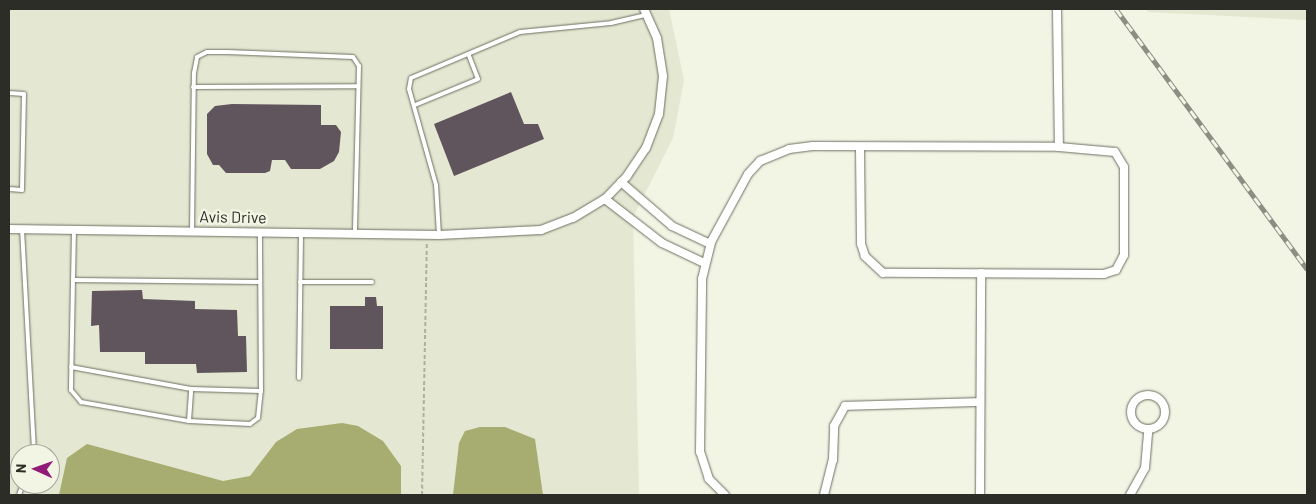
<!DOCTYPE html>
<style>
body{margin:0}
#map{position:relative;width:1316px;height:504px;overflow:hidden;background:#f2f4e4;font-family:Barlow,sans-serif}
div>[style]{position:absolute}
[style*='--x']{left:calc(var(--x)*1px);top:calc(var(--y)*1px);width:calc(var(--w)*1px);rotate:calc(var(--a)*1deg)}
.built>*{inset:0;background:#e4e7d1}
.water>*{inset:0;background:#a7ac70}
.building>*{inset:0;background:#61555d}
.path>*{height:2px;margin-top:-1px;transform-origin:0;background:repeating-linear-gradient(90deg,#aeafa3 0 4px,transparent 0 6.5px)}
.roads{filter:drop-shadow(0 0 1px #6e6f62) drop-shadow(0 0 1px #6e6f62)}
.lane>*{height:4px;margin:-2px;padding:0 2px;transform-origin:2px;border-radius:2px;background:#fff}
.street>*{height:8px;margin:-4px;padding:0 4px;transform-origin:4px;border-radius:4px;background:#fff}
.street>.ring{margin:-4px;padding:0;box-sizing:content-box;background:none;border:8px solid #fff;border-radius:50%}
.rail>*{height:5px;margin-top:-2.5px;transform-origin:0;background:repeating-linear-gradient(90deg,#f2f4e4 0 9px,#8d8e83 0 18px);box-sizing:border-box;border-block:1px solid #8d8e83}
span{translate:-50% -50%;white-space:nowrap;text-align:center;line-height:1.15;-webkit-text-stroke:5px #f2f4e4;paint-order:stroke}
.street-label{font-size:16px;color:#2d2d28}
.frame{position:absolute;inset:0;border:10px solid #2d2d28;pointer-events:none}
.north{position:absolute;left:10px;top:444px;width:50px;height:50px;box-sizing:border-box;background:#f2f4e4;border:1px solid #a3a499;border-radius:50%;rotate:272deg;font-size:14px;font-weight:700;line-height:20px;text-align:center;color:#2d2d28}
.north::after{content:'';display:block;margin:auto;width:18px;height:22px;background:#911977;clip-path:polygon(50% 0,100% 100%,50% 72%,0 100%)}
</style>
<div id="map">
<div class="built">
<i style="clip-path:polygon(evenodd,9px 9px,669px 9px,684px 80px,673px 138px,633px 217px,639px 495px,9px 495px,9px 9px,20px 454px,50px 454px,50px 484px,20px 484px,20px 454px)"></i>
<i style="clip-path:polygon(1146px 9px,1307px 9px,1307px 20px,1148px 12px)"></i>
</div>
<div class="water">
<i style="clip-path:polygon(342px 423px,358px 426px,383px 441px,401px 466px,401px 495px,59px 495px,67px 458px,87px 444px,223px 481px,250px 476px,276px 442px,297px 429px)"></i>
<i style="clip-path:polygon(480px 427px,505px 427px,535px 439px,543px 495px,453px 495px,459px 443px,465px 431px)"></i>
</div>
<div class="building">
<i style="clip-path:polygon(511px 92px,524px 124px,538px 124px,544px 139px,454px 176px,434px 124px)"></i>
<i style="clip-path:polygon(232px 104px,321px 105px,321px 125px,336px 125px,341px 132px,339px 152px,334px 161px,320px 169px,291px 169px,285px 160px,272px 160px,270px 171px,265px 173px,226px 173px,219px 165px,213px 165px,207px 154px,207px 114px,215px 106px)"></i>
<i style="clip-path:polygon(142px 290px,143px 299px,195px 301px,195px 309px,237px 310px,238px 336px,246px 336px,247px 372px,197px 373px,196px 364px,145px 364px,145px 352px,100px 352px,99px 325px,91px 326px,92px 291px)"></i>
<i style="clip-path:polygon(365px 297px,376px 297px,377px 306px,383px 306px,383px 349px,330px 349px,330px 306px,365px 306px)"></i>
</div>
<div class="path">
<i style="--x:422;--y:495;--w:253;--a:-88.9"></i>
</div>
<div class="roads">
<div class="lane">
<i style="--x:193;--y:87;--w:165;--a:-0.3"></i>
<i style="--x:9;--y:93;--w:15;--a:4"></i>
<i style="--x:24;--y:94;--w:96;--a:91.2"></i>
<i style="--x:22;--y:190;--w:13;--a:-176"></i>
<i style="--x:415;--y:105;--w:68;--a:-22.4"></i>
<i style="--x:478;--y:79;--w:25;--a:-111"></i>
<i style="--x:22;--y:229;--w:225;--a:86.9"></i>
<i style="--x:74;--y:229;--w:161;--a:91.1"></i>
<i style="--x:71;--y:390;--w:16;--a:50"></i>
<i style="--x:81;--y:402;--w:110;--a:10"></i>
<i style="--x:189;--y:421;--w:61;--a:2.8"></i>
<i style="--x:250;--y:424;--w:10;--a:-37"></i>
<i style="--x:258;--y:418;--w:27;--a:-84"></i>
<i style="--x:261;--y:391;--w:158;--a:-90.4"></i>
<i style="--x:192;--y:230;--w:157;--a:-89.3"></i>
<i style="--x:194;--y:73;--w:16;--a:-79"></i>
<i style="--x:197;--y:57;--w:11;--a:-27"></i>
<i style="--x:207;--y:52;--w:20;--a:0"></i>
<i style="--x:227;--y:52;--w:126;--a:2.3"></i>
<i style="--x:353;--y:57;--w:11;--a:56"></i>
<i style="--x:359;--y:66;--w:167;--a:91.4"></i>
<i style="--x:439;--y:235;--w:50;--a:-93.4"></i>
<i style="--x:436;--y:185;--w:100;--a:-105.7"></i>
<i style="--x:409;--y:89;--w:11;--a:-80"></i>
<i style="--x:411;--y:78;--w:118;--a:-22.9"></i>
<i style="--x:520;--y:32;--w:91;--a:-5.6"></i>
<i style="--x:611;--y:23;--w:36;--a:-13"></i>
<i style="--x:73;--y:280;--w:187;--a:0.6"></i>
<i style="--x:300;--y:282;--w:72;--a:0"></i>
<i style="--x:71;--y:367;--w:122;--a:10.4"></i>
<i style="--x:191;--y:389;--w:70;--a:1.6"></i>
<i style="--x:299;--y:378;--w:146;--a:-89.2"></i>
<i style="--x:189;--y:421;--w:32;--a:-86"></i>
<i style="--x:9;--y:469;--w:11;--a:10"></i>
<i style="--x:19;--y:495;--w:12;--a:-70"></i>
</div>
<div class="street">
<i style="--x:1057;--y:9;--w:138;--a:89.2"></i>
<i style="--x:621;--y:182;--w:67;--a:40.8"></i>
<i style="--x:672;--y:226;--w:42;--a:25.3"></i>
<i style="--x:605;--y:199;--w:72;--a:37.7"></i>
<i style="--x:662;--y:243;--w:47;--a:25.5"></i>
<i style="--x:9;--y:229;--w:430;--a:0.8"></i>
<i style="--x:439;--y:235;--w:102;--a:-2.8"></i>
<i style="--x:541;--y:230;--w:34;--a:-21"></i>
<i style="--x:573;--y:218;--w:37;--a:-31"></i>
<i style="--x:605;--y:199;--w:32;--a:-46"></i>
<i style="--x:627;--y:176;--w:34;--a:-56"></i>
<i style="--x:646;--y:148;--w:36;--a:-69"></i>
<i style="--x:659;--y:114;--w:38;--a:-84"></i>
<i style="--x:663;--y:76;--w:38;--a:-99"></i>
<i style="--x:657;--y:38;--w:32;--a:-114"></i>
<i class="ring" style="left:1131px;top:395px;width:26px;height:26px"></i>
<i style="--x:725;--y:495;--w:23;--a:-135"></i>
<i style="--x:709;--y:479;--w:28;--a:-108"></i>
<i style="--x:700;--y:452;--w:173;--a:-89.3"></i>
<i style="--x:702;--y:279;--w:38;--a:-76"></i>
<i style="--x:711;--y:242;--w:77;--a:-61.4"></i>
<i style="--x:748;--y:174;--w:18;--a:-47"></i>
<i style="--x:760;--y:161;--w:31;--a:-22"></i>
<i style="--x:789;--y:149;--w:24;--a:-7"></i>
<i style="--x:813;--y:146;--w:246;--a:0.2"></i>
<i style="--x:1059;--y:147;--w:56;--a:5.1"></i>
<i style="--x:1115;--y:152;--w:17;--a:59"></i>
<i style="--x:1124;--y:167;--w:88;--a:90"></i>
<i style="--x:1124;--y:255;--w:17;--a:118"></i>
<i style="--x:1116;--y:270;--w:13;--a:162"></i>
<i style="--x:1104;--y:274;--w:221;--a:-179.7"></i>
<i style="--x:883;--y:273;--w:25;--a:-137"></i>
<i style="--x:865;--y:256;--w:13;--a:-108"></i>
<i style="--x:861;--y:244;--w:97;--a:-90.6"></i>
<i style="--x:824;--y:495;--w:36;--a:-76"></i>
<i style="--x:833;--y:460;--w:34;--a:-88"></i>
<i style="--x:834;--y:426;--w:23;--a:-61"></i>
<i style="--x:845;--y:406;--w:135;--a:-1.7"></i>
<i style="--x:980;--y:495;--w:222;--a:-89.7"></i>
<i style="--x:1130;--y:495;--w:31;--a:-61"></i>
<i style="--x:1145;--y:468;--w:38;--a:-85"></i>
</div>
</div>
<div class="rail">
<i style="--x:1116;--y:9;--w:323;--a:53.7"></i>
</div>
<div class="street-label">
<span style="left:233px;top:217px;rotate:1deg">Avis Drive</span>
</div>
<div class="frame"></div>
<div class="north">N</div>
</div>
